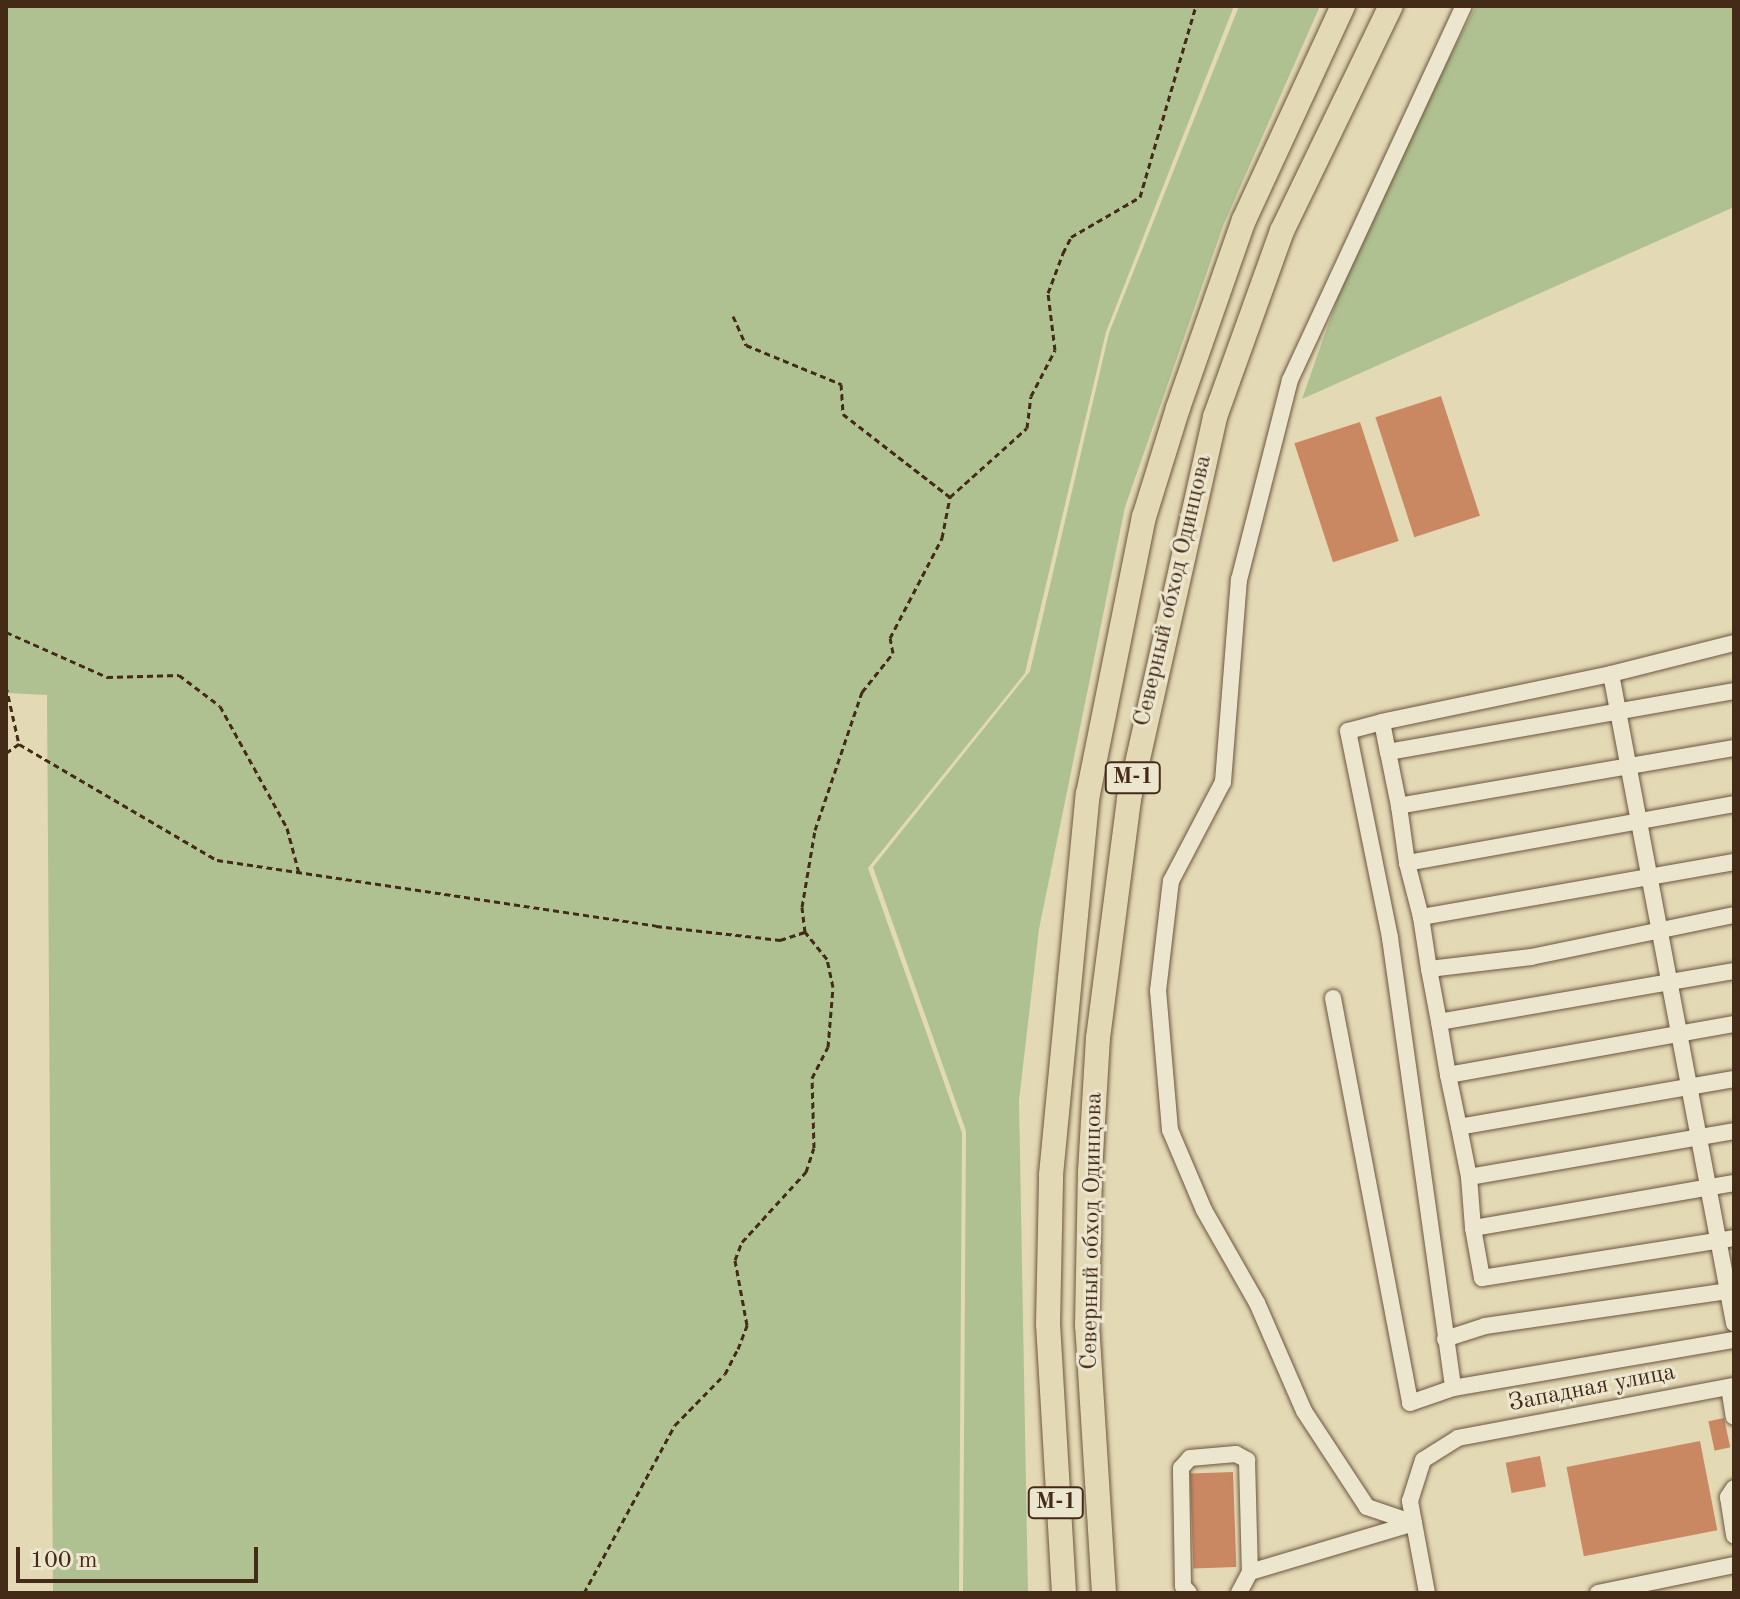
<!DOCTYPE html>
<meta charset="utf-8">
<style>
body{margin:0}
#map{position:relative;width:1740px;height:1599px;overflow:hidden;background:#e4d9b5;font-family:"Old Standard TT",serif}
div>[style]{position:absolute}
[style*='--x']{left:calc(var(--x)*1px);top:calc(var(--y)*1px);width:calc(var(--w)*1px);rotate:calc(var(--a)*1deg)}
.green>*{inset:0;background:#afc091}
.building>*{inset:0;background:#ca8862;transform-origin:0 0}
.path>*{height:3px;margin-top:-1.5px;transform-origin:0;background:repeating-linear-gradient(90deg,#442b18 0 6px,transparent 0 10px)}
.roads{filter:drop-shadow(0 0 2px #6c563f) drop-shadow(0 0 2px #6c563f)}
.minor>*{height:16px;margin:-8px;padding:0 8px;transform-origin:8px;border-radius:8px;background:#ede6cf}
.highway>*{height:24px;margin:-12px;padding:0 12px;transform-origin:12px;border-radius:12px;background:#e4d9b5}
span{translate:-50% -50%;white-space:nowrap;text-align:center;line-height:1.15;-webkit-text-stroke:6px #ede6cf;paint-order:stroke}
.shield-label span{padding:2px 6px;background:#ede6cf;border:2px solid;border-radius:6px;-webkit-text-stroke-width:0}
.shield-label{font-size:22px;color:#442b18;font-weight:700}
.street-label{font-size:24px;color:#442b18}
.frame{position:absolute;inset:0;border:8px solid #442b18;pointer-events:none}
.scale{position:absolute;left:16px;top:1547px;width:242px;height:36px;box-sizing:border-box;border:4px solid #442b18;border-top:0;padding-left:10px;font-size:24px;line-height:28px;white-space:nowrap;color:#442b18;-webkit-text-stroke:6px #ede6cf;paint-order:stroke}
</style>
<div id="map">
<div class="green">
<i style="clip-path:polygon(6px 6px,1234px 6px,1106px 332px,1025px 673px,868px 868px,962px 1133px,959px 1593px,53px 1593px,47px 695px,6px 693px)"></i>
<i style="clip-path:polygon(1239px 6px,1320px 6px,1223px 226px,1125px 507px,1039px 929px,1019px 1100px,1028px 1593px,963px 1593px,966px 1131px,873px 867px,1030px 671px,1109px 333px)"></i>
<i style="clip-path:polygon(1476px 6px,1734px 6px,1734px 207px,1302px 399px,1364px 223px)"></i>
</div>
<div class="building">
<i style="left:1441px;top:396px;width:126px;height:69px;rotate:72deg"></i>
<i style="left:1360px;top:422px;width:125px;height:69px;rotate:72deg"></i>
<i style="left:1724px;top:1418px;width:30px;height:16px;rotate:78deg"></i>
<i style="left:1700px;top:1441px;width:91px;height:136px;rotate:79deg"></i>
<i style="left:1540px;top:1456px;width:31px;height:35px;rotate:79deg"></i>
<i style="left:1233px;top:1472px;width:95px;height:43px;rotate:88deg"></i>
</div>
<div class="path">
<i style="--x:733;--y:316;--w:32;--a:66"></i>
<i style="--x:746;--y:345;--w:103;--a:22.3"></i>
<i style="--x:841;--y:384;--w:30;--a:86"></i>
<i style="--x:843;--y:414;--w:135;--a:37.8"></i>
<i style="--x:6;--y:632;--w:111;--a:24"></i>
<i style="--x:107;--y:677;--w:72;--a:-1.6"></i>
<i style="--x:179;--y:675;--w:51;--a:37.1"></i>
<i style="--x:220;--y:706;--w:139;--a:61.2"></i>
<i style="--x:287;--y:828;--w:47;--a:75.1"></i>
<i style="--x:6;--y:686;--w:59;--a:77.4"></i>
<i style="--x:19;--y:744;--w:229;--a:30.4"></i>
<i style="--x:217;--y:860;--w:444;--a:8.5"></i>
<i style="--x:656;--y:926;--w:125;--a:6.4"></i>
<i style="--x:780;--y:940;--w:26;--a:-18"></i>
<i style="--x:6;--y:753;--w:16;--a:-35"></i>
<i style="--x:584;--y:1593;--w:191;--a:-61.6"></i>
<i style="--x:675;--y:1425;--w:71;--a:-45.6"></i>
<i style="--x:725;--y:1374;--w:28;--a:-63"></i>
<i style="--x:738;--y:1349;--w:26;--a:-69"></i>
<i style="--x:747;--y:1325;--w:66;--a:-100.5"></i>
<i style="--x:735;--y:1260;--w:19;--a:-69"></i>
<i style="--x:742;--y:1242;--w:95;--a:-47.6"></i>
<i style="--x:806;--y:1172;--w:25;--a:-72"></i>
<i style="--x:814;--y:1148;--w:70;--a:-91.6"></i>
<i style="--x:812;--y:1078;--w:35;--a:-63"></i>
<i style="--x:828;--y:1047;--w:60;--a:-85.2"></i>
<i style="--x:833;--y:987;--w:29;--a:-102"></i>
<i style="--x:827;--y:959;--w:35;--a:-129"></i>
<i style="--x:805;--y:932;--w:25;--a:-97"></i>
<i style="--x:802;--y:907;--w:78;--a:-80.4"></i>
<i style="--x:815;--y:830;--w:146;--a:-71.2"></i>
<i style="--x:862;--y:692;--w:50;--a:-51.5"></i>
<i style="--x:893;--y:653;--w:15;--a:-101"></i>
<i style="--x:890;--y:638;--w:113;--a:-62.5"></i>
<i style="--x:942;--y:538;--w:42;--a:-79"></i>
<i style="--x:950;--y:497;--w:103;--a:-41.9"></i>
<i style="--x:1027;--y:428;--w:32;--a:-83"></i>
<i style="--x:1031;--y:396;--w:52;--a:-62.4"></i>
<i style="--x:1055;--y:350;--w:57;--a:-97"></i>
<i style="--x:1048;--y:293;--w:43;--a:-69.4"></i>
<i style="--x:1063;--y:253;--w:18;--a:-63"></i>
<i style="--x:1071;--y:237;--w:80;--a:-30.1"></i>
<i style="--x:1140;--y:197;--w:199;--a:-73.7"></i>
</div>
<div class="roads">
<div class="minor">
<i style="--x:1734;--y:643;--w:127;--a:165.9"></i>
<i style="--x:1611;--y:674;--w:661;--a:79.27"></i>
<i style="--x:1611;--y:674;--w:234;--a:168.2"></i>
<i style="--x:1382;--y:722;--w:31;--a:79"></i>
<i style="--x:1388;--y:752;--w:351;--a:-10"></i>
<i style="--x:1382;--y:722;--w:35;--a:165"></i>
<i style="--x:1348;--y:731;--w:211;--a:78.5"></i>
<i style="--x:1390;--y:938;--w:454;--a:82"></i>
<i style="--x:1734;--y:748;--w:340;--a:170.2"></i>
<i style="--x:1399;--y:806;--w:58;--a:82"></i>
<i style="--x:1407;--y:863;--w:332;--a:-10.2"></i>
<i style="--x:1388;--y:752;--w:55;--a:78.5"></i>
<i style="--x:1734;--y:862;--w:318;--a:170"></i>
<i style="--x:1421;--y:917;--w:53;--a:81.3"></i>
<i style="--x:1429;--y:969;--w:103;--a:-6.7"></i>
<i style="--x:1531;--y:957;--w:207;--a:-11.7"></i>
<i style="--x:1407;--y:863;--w:56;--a:75.5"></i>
<i style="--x:1429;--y:969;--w:54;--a:79.3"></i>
<i style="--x:1734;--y:971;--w:299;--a:170.2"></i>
<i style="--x:1439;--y:1022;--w:54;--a:80.4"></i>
<i style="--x:1448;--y:1075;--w:291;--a:-10.1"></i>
<i style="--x:1333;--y:998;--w:412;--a:79.2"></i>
<i style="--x:1410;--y:1403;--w:46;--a:-19.2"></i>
<i style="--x:1453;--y:1388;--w:285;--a:-9.7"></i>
<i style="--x:1448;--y:1075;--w:53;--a:78.1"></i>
<i style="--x:1734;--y:1079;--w:279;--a:170.1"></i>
<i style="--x:1459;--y:1127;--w:51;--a:78.7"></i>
<i style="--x:1469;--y:1177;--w:269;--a:-9.8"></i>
<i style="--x:1469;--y:1177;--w:51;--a:85.5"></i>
<i style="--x:1734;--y:1183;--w:265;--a:170.2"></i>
<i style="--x:1473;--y:1228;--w:51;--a:79.8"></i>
<i style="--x:1482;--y:1278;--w:255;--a:-9"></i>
<i style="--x:1445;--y:1339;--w:42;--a:-18"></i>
<i style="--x:1485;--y:1326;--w:252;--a:-8.2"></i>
<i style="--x:1729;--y:1387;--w:30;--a:81"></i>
<i style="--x:1734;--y:1488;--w:11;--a:124"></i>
<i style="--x:1728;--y:1497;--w:39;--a:81"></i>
<i style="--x:1414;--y:1523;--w:50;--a:-161.2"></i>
<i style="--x:1367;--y:1507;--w:115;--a:-123.3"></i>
<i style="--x:1304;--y:1411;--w:118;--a:-113.5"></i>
<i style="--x:1257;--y:1303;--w:107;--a:-119.7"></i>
<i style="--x:1204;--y:1210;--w:87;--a:-113"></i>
<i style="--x:1170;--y:1130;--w:140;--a:-94.9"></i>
<i style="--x:1158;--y:991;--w:111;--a:-83.3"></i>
<i style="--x:1171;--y:881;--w:112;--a:-62.3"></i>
<i style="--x:1223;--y:782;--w:203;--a:-85.5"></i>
<i style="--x:1239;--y:580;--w:206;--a:-75.7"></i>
<i style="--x:1290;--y:380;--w:412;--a:-65.1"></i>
<i style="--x:1250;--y:1572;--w:171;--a:-16.6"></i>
<i style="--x:1189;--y:1593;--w:9;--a:-131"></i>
<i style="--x:1183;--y:1586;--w:118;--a:-91"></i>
<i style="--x:1181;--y:1468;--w:13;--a:-48"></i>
<i style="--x:1190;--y:1458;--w:46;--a:-5"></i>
<i style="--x:1236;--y:1454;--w:13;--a:29"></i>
<i style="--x:1247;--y:1460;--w:112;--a:88.5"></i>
<i style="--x:1250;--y:1572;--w:24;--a:118"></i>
<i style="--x:1427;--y:1593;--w:94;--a:-100.5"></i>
<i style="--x:1410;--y:1501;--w:43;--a:-72.4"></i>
<i style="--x:1423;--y:1460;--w:41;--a:-32.2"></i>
<i style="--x:1458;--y:1438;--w:281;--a:-10.7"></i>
<i style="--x:1598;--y:1593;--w:139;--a:-11.6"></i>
</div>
<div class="highway">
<i style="--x:1064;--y:1593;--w:269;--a:-93.4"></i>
<i style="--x:1048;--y:1324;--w:149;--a:-88.8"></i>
<i style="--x:1051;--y:1175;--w:383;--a:-84.5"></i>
<i style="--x:1088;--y:794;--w:283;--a:-78.6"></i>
<i style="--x:1144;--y:517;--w:114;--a:-72.7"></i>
<i style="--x:1178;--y:408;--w:199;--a:-70.7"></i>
<i style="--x:1244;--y:220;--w:236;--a:-65.2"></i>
<i style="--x:1104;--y:1593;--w:268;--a:-93.6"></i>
<i style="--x:1087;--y:1326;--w:154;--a:-88.9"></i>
<i style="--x:1090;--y:1172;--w:134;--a:-86.6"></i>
<i style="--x:1098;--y:1038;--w:241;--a:-82.6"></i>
<i style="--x:1129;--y:799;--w:392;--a:-77.3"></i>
<i style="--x:1215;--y:417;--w:198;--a:-70.2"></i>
<i style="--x:1282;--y:231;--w:250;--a:-64.2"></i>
</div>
</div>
<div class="shield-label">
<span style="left:1133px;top:778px">М-1</span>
<span style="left:1056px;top:1503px">М-1</span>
</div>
<div class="street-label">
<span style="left:1174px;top:591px;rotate:-77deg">Северный обход Одинцова</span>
<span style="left:1093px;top:1231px;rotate:-89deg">Северный обход Одинцова</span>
<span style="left:1592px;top:1389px;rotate:-11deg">Западная улица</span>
</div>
<div class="frame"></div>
<div class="scale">100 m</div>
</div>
